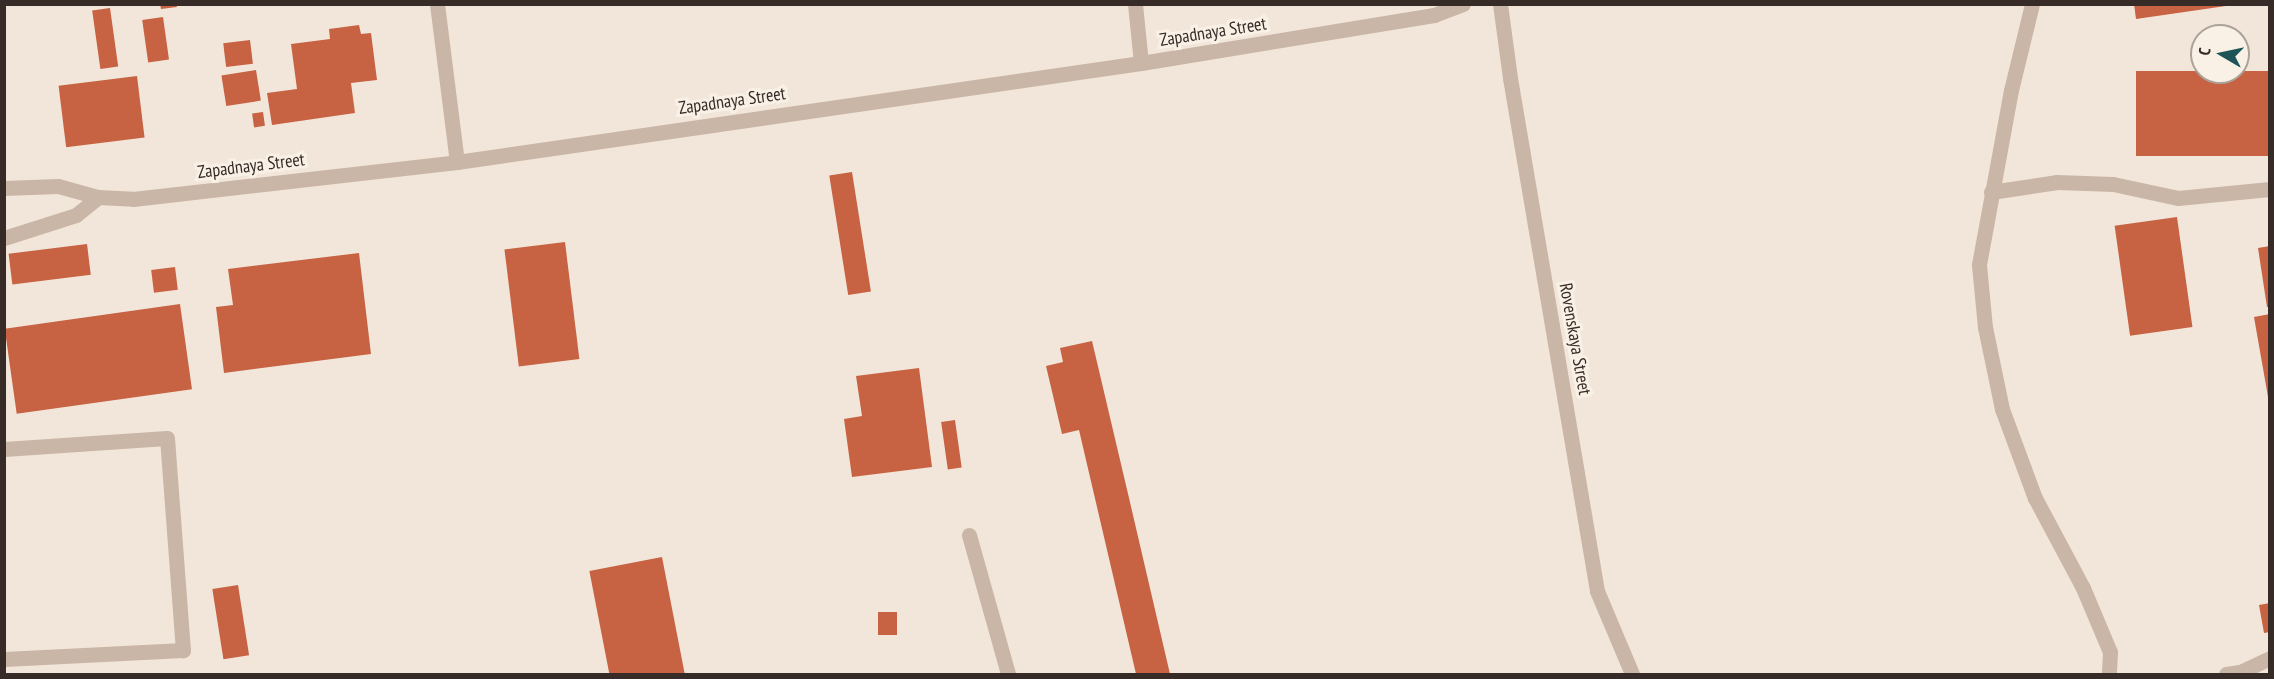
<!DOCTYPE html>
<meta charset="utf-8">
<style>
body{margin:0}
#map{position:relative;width:2274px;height:679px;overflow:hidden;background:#f2e6da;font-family:"PT Sans Narrow",sans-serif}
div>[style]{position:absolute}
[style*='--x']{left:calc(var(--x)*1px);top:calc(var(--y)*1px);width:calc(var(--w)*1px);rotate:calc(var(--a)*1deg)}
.building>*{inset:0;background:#c76243;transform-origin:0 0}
.minor>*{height:15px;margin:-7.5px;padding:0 7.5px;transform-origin:7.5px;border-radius:7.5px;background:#cab6a6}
span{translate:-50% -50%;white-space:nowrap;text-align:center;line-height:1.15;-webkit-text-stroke:6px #f9f1e6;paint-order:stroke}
.street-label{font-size:18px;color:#362b27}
.frame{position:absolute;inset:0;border:6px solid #362b27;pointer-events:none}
.north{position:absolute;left:2190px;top:24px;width:60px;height:60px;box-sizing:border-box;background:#f9f1e6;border:2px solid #aba29a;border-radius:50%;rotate:279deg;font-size:16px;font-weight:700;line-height:24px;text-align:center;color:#362b27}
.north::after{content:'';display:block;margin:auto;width:21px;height:27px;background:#1c5457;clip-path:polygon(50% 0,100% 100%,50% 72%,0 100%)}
</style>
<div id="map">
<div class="building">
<i style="clip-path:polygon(160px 4px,176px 4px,177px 7px,161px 9px)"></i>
<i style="clip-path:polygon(2134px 4px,2225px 4px,2226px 6px,2136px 19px)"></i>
<i style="left:110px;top:8px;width:59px;height:18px;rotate:82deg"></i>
<i style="left:163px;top:17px;width:43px;height:21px;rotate:82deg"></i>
<i style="clip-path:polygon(359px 25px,361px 34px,371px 33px,377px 80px,351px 83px,355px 113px,272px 125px,267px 93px,297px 89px,291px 44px,330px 39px,329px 29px)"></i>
<i style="left:250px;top:40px;width:24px;height:27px;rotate:83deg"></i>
<i style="left:256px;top:70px;width:31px;height:35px;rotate:81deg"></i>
<i style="left:2270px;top:71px;width:85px;height:134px;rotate:90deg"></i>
<i style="left:137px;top:76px;width:62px;height:79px;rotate:83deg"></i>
<i style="left:263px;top:112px;width:14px;height:11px;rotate:82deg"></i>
<i style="left:852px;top:172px;width:121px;height:23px;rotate:81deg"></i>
<i style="left:2177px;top:217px;width:111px;height:63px;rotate:82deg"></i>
<i style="left:565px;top:242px;width:118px;height:61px;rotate:83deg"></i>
<i style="left:87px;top:244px;width:31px;height:79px;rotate:83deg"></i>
<i style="clip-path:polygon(2270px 246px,2270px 307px,2267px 307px,2258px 248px)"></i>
<i style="clip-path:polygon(359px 253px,371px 354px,224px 373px,216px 307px,233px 305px,228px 269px)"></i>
<i style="left:175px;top:267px;width:23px;height:24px;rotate:83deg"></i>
<i style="left:180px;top:304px;width:86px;height:177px;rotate:82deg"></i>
<i style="clip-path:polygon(2270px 314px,2270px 397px,2268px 397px,2254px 317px)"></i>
<i style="clip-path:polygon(1092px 341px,1129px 498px,1170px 674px,1136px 674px,1079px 430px,1062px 434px,1046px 366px,1063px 362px,1060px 348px)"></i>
<i style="clip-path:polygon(919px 368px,932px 467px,852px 477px,844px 419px,862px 416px,856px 376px)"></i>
<i style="left:955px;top:420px;width:48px;height:14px;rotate:82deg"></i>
<i style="left:662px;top:557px;width:119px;height:74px;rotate:79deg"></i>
<i style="left:238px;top:585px;width:71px;height:26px;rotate:81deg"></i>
<i style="clip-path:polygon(2270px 603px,2270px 632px,2264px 633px,2259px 605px)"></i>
<i style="left:897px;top:612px;width:23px;height:19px;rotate:90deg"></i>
</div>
<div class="minor">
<i style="--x:437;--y:4;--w:159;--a:82.8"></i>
<i style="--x:1135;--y:4;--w:59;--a:84.2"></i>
<i style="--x:1500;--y:4;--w:75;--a:82.3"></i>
<i style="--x:1510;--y:78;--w:520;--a:80.37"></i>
<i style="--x:1597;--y:591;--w:90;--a:67.1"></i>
<i style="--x:2032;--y:4;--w:89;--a:103.7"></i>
<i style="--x:2011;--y:90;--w:178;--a:100.4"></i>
<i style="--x:1979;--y:265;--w:62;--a:84.5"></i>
<i style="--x:1985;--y:327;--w:84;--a:78.3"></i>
<i style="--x:2002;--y:409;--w:95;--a:69.7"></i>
<i style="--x:2035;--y:498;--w:102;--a:61.9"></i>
<i style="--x:2083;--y:588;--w:69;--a:67.1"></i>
<i style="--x:2110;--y:652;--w:22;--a:93"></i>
<i style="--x:4;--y:188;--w:54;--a:-2.1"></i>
<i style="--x:58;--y:186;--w:41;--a:15.4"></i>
<i style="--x:98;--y:197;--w:35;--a:3"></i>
<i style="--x:133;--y:199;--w:326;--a:-6.5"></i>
<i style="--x:457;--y:162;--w:691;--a:-8.24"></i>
<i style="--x:1141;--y:63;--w:297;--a:-9.3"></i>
<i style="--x:1434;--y:15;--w:31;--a:-21"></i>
<i style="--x:1991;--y:192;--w:67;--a:-8.6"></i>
<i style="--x:2057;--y:182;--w:56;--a:2"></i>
<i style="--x:2113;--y:184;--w:66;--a:12.2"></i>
<i style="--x:2178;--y:198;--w:92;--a:-5.6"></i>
<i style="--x:4;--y:238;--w:76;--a:-17.7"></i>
<i style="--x:76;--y:215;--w:28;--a:-39"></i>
<i style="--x:4;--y:449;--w:163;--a:-3.9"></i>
<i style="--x:167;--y:438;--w:213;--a:85.7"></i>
<i style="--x:183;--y:650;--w:179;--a:177.1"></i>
<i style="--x:969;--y:535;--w:144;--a:74.3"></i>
<i style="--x:2226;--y:674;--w:14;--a:-8"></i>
<i style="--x:2240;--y:672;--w:33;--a:-25"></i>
</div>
<div class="street-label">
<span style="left:1213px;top:32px;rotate:-9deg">Zapadnaya Street</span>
<span style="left:732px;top:101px;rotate:-8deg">Zapadnaya Street</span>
<span style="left:251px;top:166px;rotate:-7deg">Zapadnaya Street</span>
<span style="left:1575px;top:339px;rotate:80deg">Rovenskaya Street</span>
</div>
<div class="frame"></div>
<div class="north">С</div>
</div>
